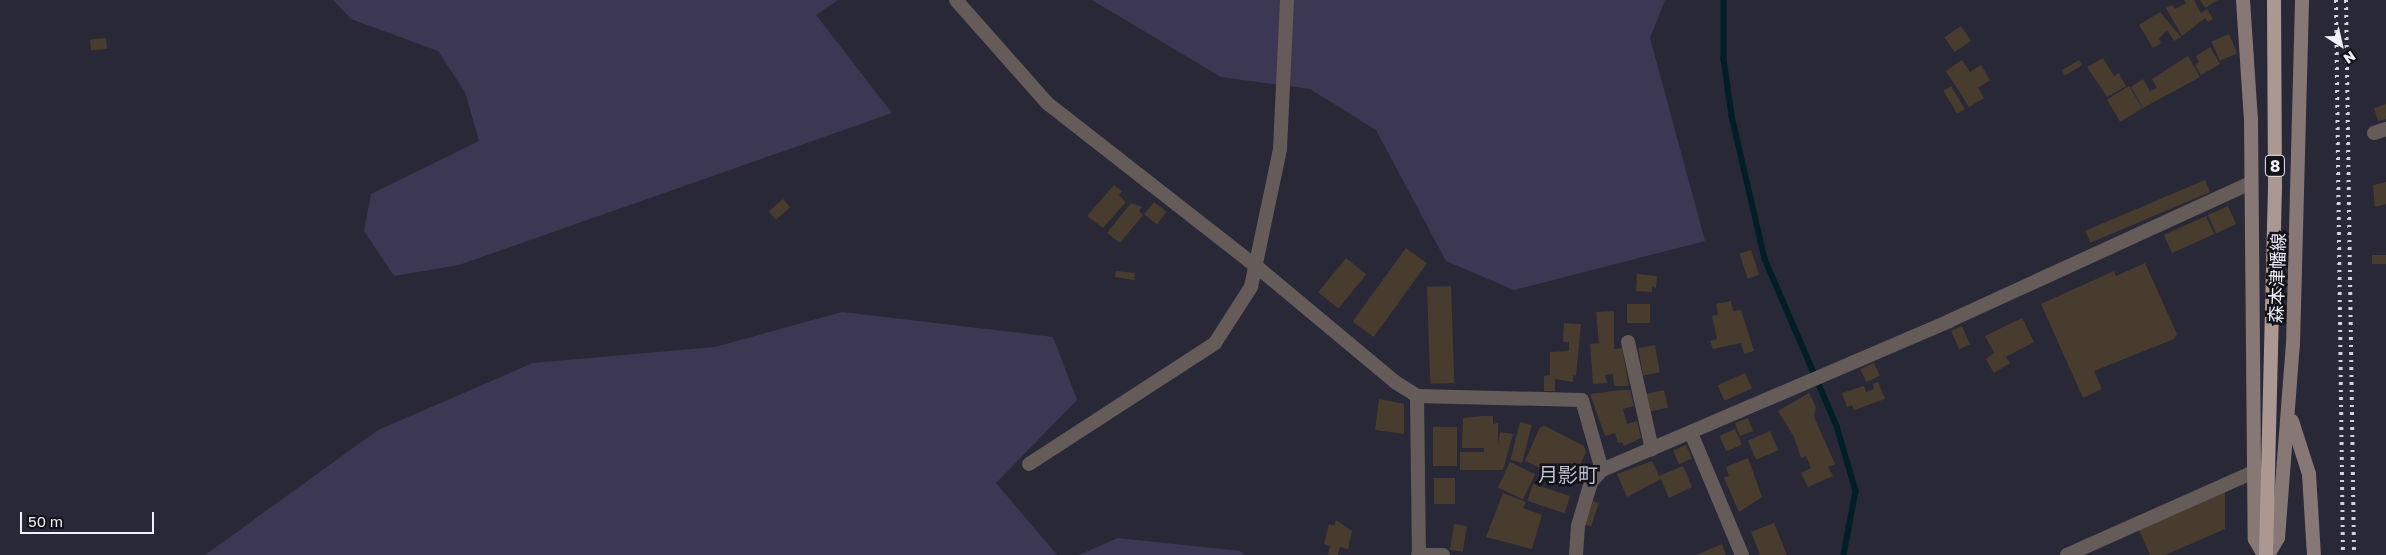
<!DOCTYPE html>
<meta charset="utf-8">
<style>
body{margin:0}
#map{position:relative;width:2386px;height:555px;overflow:hidden;background:#292837;font-family:"Golos Text","Noto Sans JP",sans-serif}
div>[style]{position:absolute}
[style*='--x']{left:calc(var(--x)*1px);top:calc(var(--y)*1px);width:calc(var(--w)*1px);rotate:calc(var(--a)*1deg)}
.green>*{inset:0;background:#3c3853}
.stream>*{height:5.5px;margin:-2.75px;padding:0 2.75px;transform-origin:2.75px;border-radius:2.75px;background:#011e26}
.building>*{inset:0;background:#483c2f;transform-origin:0 0}
.minor>*{height:14px;margin:-7px;padding:0 7px;transform-origin:7px;border-radius:7px;background:#655c5a}
.secondary>*{height:14px;margin:-7px;padding:0 7px;transform-origin:7px;border-radius:7px;background:#877875}
.trunk>*{height:14px;margin:-7px;padding:0 7px;transform-origin:7px;border-radius:7px;background:#ac9893}
.rail>*{height:4px;margin-top:-2px;transform-origin:0;background:repeating-linear-gradient(90deg,#d3d2dc 0 2.5px,transparent 0 7.5px)}
span{translate:-50% -50%;white-space:nowrap;text-align:center;line-height:1.15;-webkit-text-stroke:5px #121218;paint-order:stroke}
.shield-label span{padding:1px 4px;background:#121218;border:1px solid;border-radius:4px;-webkit-text-stroke-width:0}
.shield-label{font-size:16px;color:#f1f0fa;font-weight:700}
.street-label{font-size:18px;color:#f1f0fa}
.quarter-label{font-size:20px;color:#c0bfd2}
.north{position:absolute;left:2316px;top:20px;width:50px;height:50px;-webkit-text-stroke:4px #121218;paint-order:stroke;rotate:145deg;font-size:14px;font-weight:700;line-height:20px;text-align:center;color:#f1f0fa}
.north::after{content:'';display:block;margin:auto;width:18px;height:22px;background:#f1f0fa;clip-path:polygon(50% 0,100% 100%,50% 72%,0 100%)}
.scale{position:absolute;left:20px;top:512px;width:134px;height:22px;box-sizing:border-box;border:2px solid #f1f0fa;border-top:0;padding-left:6px;font-size:15px;line-height:18px;white-space:nowrap;color:#f1f0fa;-webkit-text-stroke:4px #121218;paint-order:stroke}
</style>
<div id="map">
<div class="green">
<i style="clip-path:polygon(333px 0,838px 0,816px 15px,892px 113px,459px 265px,394px 276px,364px 231px,371px 194px,479px 141px,465px 92px,438px 51px,351px 19px)"></i>
<i style="clip-path:polygon(1092px 0,1665px 0,1650px 38px,1705px 241px,1514px 290px,1446px 261px,1376px 130px,1310px 89px,1221px 77px)"></i>
<i style="clip-path:polygon(842px 312px,1053px 337px,1077px 400px,996px 483px,1057px 555px,205px 555px,378px 430px,533px 363px,715px 347px)"></i>
<i style="clip-path:polygon(1118px 538px,1240px 551px,1245px 555px,1079px 555px)"></i>
</div>
<div class="stream">
<i style="--x:1724;--y:0;--w:59;--a:90"></i>
<i style="--x:1724;--y:59;--w:58;--a:82"></i>
<i style="--x:1732;--y:116;--w:147;--a:77"></i>
<i style="--x:1765;--y:259;--w:182;--a:66.7"></i>
<i style="--x:1837;--y:426;--w:68;--a:73.7"></i>
<i style="--x:1856;--y:491;--w:65;--a:100.6"></i>
</div>
<div class="building">
<i style="clip-path:polygon(2184px 0,2194px 0,2201px 13px,2207px 9px,2213px 19px,2208px 22px,2205px 18px,2182px 36px,2166px 8px,2172px 5px,2175px 9px,2186px 3px)"></i>
<i style="clip-path:polygon(2200px 0,2218px 0,2205px 8px)"></i>
<i style="clip-path:polygon(2160px 12px,2181px 37px,2174px 41px,2167px 30px,2159px 39px,2161px 43px,2153px 48px,2139px 25px)"></i>
<i style="left:1961px;top:26px;width:18px;height:20px;rotate:56deg"></i>
<i style="left:2229px;top:34px;width:21px;height:19px;rotate:67deg"></i>
<i style="left:106px;top:38px;width:11px;height:16px;rotate:85deg"></i>
<i style="clip-path:polygon(2210px 47px,2220px 64px,2201px 75px,2195px 65px,2199px 62px,2196px 56px)"></i>
<i style="clip-path:polygon(2188px 56px,2200px 77px,2143px 108px,2131px 87px,2143px 79px,2150px 91px,2157px 88px,2152px 79px)"></i>
<i style="clip-path:polygon(2103px 58px,2114px 76px,2119px 73px,2126px 86px,2107px 97px,2087px 67px)"></i>
<i style="clip-path:polygon(1962px 60px,1970px 72px,1981px 65px,1990px 80px,1978px 88px,1984px 98px,1969px 107px,1946px 71px)"></i>
<i style="left:2079px;top:60px;width:6px;height:20px;rotate:59deg"></i>
<i style="left:1951px;top:86px;width:27px;height:9px;rotate:59deg"></i>
<i style="left:2129px;top:86px;width:26px;height:26px;rotate:59deg"></i>
<i style="clip-path:polygon(2386px 104px,2386px 119px,2378px 121px,2374px 108px)"></i>
<i style="left:2205px;top:180px;width:13px;height:130px;rotate:67deg"></i>
<i style="clip-path:polygon(2386px 182px,2386px 204px,2375px 207px,2373px 185px)"></i>
<i style="clip-path:polygon(1114px 185px,1122px 191px,1119px 195px,1126px 202px,1103px 228px,1087px 216px)"></i>
<i style="left:783px;top:199px;width:11px;height:19px;rotate:49deg"></i>
<i style="left:1154px;top:202px;width:16px;height:16px;rotate:38deg"></i>
<i style="clip-path:polygon(1131px 203px,1142px 207px,1139px 211px,1143px 215px,1120px 243px,1107px 233px)"></i>
<i style="left:2228px;top:206px;width:20px;height:22px;rotate:66deg"></i>
<i style="left:2206px;top:216px;width:20px;height:46px;rotate:66deg"></i>
<i style="left:1406px;top:248px;width:26px;height:91px;rotate:36deg"></i>
<i style="left:1751px;top:250px;width:26px;height:12px;rotate:72deg"></i>
<i style="left:2386px;top:255px;width:9px;height:14px;rotate:90deg"></i>
<i style="left:1346px;top:258px;width:26px;height:44px;rotate:39deg"></i>
<i style="clip-path:polygon(2145px 263px,2177px 334px,2174px 339px,2094px 371px,2102px 389px,2083px 398px,2041px 304px,2114px 271px,2116px 276px)"></i>
<i style="clip-path:polygon(1116px 271px,1135px 273px,1134px 280px,1115px 277px)"></i>
<i style="clip-path:polygon(1637px 274px,1657px 276px,1656px 288px,1652px 287px,1652px 292px,1636px 291px)"></i>
<i style="left:1451px;top:286px;width:97px;height:24px;rotate:88deg"></i>
<i style="clip-path:polygon(1731px 301px,1733px 311px,1741px 310px,1754px 351px,1744px 354px,1741px 343px,1713px 349px,1710px 341px,1717px 339px,1712px 316px,1718px 315px,1716px 304px)"></i>
<i style="left:1627px;top:304px;width:23px;height:19px"></i>
<i style="clip-path:polygon(1614px 311px,1614px 349px,1622px 348px,1629px 386px,1614px 386px,1613px 374px,1605px 375px,1607px 383px,1593px 384px,1590px 344px,1599px 343px,1596px 312px)"></i>
<i style="clip-path:polygon(2022px 318px,2034px 342px,2006px 357px,2010px 363px,1994px 373px,1986px 359px,1994px 353px,1985px 336px)"></i>
<i style="clip-path:polygon(1564px 323px,1581px 324px,1576px 376px,1573px 375px,1573px 382px,1555px 379px,1555px 391px,1544px 391px,1544px 376px,1550px 375px,1550px 352px,1569px 351px,1569px 342px,1563px 342px)"></i>
<i style="left:1962px;top:326px;width:20px;height:12px;rotate:66deg"></i>
<i style="left:1655px;top:345px;width:28px;height:17px;rotate:80deg"></i>
<i style="left:1874px;top:363px;width:14px;height:15px;rotate:65deg"></i>
<i style="left:1745px;top:373px;width:17px;height:30px;rotate:66deg"></i>
<i style="clip-path:polygon(1878px 382px,1885px 399px,1854px 410px,1852px 405px,1847px 407px,1842px 393px,1864px 386px,1866px 392px,1874px 389px,1873px 384px)"></i>
<i style="clip-path:polygon(1621px 390px,1630px 390px,1634px 406px,1623px 409px,1627px 424px,1637px 421px,1641px 438px,1624px 446px,1622px 442px,1618px 443px,1615px 433px,1605px 436px,1590px 394px)"></i>
<i style="left:1664px;top:390px;width:18px;height:18px;rotate:77deg"></i>
<i style="clip-path:polygon(1809px 393px,1816px 407px,1814px 417px,1835px 464px,1828px 467px,1833px 476px,1808px 487px,1801px 473px,1811px 468px,1806px 456px,1801px 458px,1794px 437px,1778px 411px)"></i>
<i style="clip-path:polygon(1379px 399px,1404px 404px,1404px 434px,1375px 430px)"></i>
<i style="clip-path:polygon(1483px 416px,1493px 416px,1493px 424px,1498px 423px,1498px 444px,1500px 432px,1513px 434px,1503px 470px,1460px 470px,1460px 452px,1484px 452px,1484px 448px,1462px 448px,1463px 418px)"></i>
<i style="left:1748px;top:418px;width:14px;height:14px;rotate:69deg"></i>
<i style="left:1520px;top:422px;width:12px;height:39px;rotate:14deg"></i>
<i style="clip-path:polygon(1545px 426px,1584px 446px,1586px 452px,1577px 472px,1574px 470px,1569px 481px,1525px 461px,1540px 427px)"></i>
<i style="left:1433px;top:427px;width:24px;height:39px"></i>
<i style="left:1735px;top:429px;width:17px;height:17px;rotate:66deg"></i>
<i style="left:1770px;top:431px;width:21px;height:24px;rotate:67deg"></i>
<i style="left:1686px;top:445px;width:15px;height:14px;rotate:67deg"></i>
<i style="clip-path:polygon(1748px 458px,1762px 497px,1739px 512px,1724px 478px,1729px 476px,1726px 467px)"></i>
<i style="clip-path:polygon(1652px 461px,1659px 476px,1683px 466px,1692px 487px,1669px 498px,1661px 479px,1627px 497px,1617px 474px)"></i>
<i style="left:1510px;top:462px;width:28px;height:28px;rotate:26deg"></i>
<i style="left:1434px;top:478px;width:21px;height:26px"></i>
<i style="left:1533px;top:484px;width:39px;height:18px;rotate:18deg"></i>
<i style="clip-path:polygon(2225px 492px,2225px 529px,2165px 555px,2150px 555px,2139px 530px)"></i>
<i style="clip-path:polygon(1503px 493px,1526px 502px,1523px 508px,1542px 515px,1532px 549px,1486px 537px)"></i>
<i style="left:1593px;top:501px;width:6px;height:25px;rotate:18deg"></i>
<i style="clip-path:polygon(1336px 520px,1352px 531px,1348px 549px,1340px 547px,1338px 555px,1331px 555px,1328px 554px,1330px 546px,1324px 544px,1329px 524px,1334px 526px)"></i>
<i style="clip-path:polygon(1774px 523px,1787px 555px,1760px 555px,1751px 532px)"></i>
<i style="left:1454px;top:524px;width:13px;height:26px;rotate:9deg"></i>
<i style="clip-path:polygon(1722px 544px,1726px 555px,1696px 555px)"></i>
</div>
<div class="minor">
<i style="--x:956;--y:0;--w:137;--a:48.5"></i>
<i style="--x:1047;--y:103;--w:265;--a:38"></i>
<i style="--x:1256;--y:266;--w:181;--a:39.8"></i>
<i style="--x:1395;--y:382;--w:26;--a:32"></i>
<i style="--x:1417;--y:396;--w:165;--a:1.4"></i>
<i style="--x:1582;--y:400;--w:73;--a:74.1"></i>
<i style="--x:2374;--y:133;--w:13;--a:-18"></i>
<i style="--x:1628;--y:342;--w:110;--a:77.4"></i>
<i style="--x:1417;--y:396;--w:156;--a:89.3"></i>
<i style="--x:1691;--y:433;--w:132;--a:67.3"></i>
<i style="--x:1029;--y:464;--w:222;--a:-33"></i>
<i style="--x:1215;--y:343;--w:67;--a:-57.3"></i>
<i style="--x:1251;--y:287;--w:141;--a:-78.1"></i>
<i style="--x:1280;--y:149;--w:149;--a:-87.3"></i>
<i style="--x:1418;--y:555;--w:25;--a:0"></i>
<i style="--x:1576;--y:555;--w:29;--a:-86"></i>
<i style="--x:1578;--y:526;--w:46;--a:-73.5"></i>
<i style="--x:1591;--y:482;--w:16;--a:-47"></i>
<i style="--x:1602;--y:470;--w:378;--a:-23.2"></i>
<i style="--x:1949;--y:321;--w:332;--a:-24.6"></i>
<i style="--x:2067;--y:555;--w:207;--a:-24"></i>
</div>
<div class="secondary">
<i style="--x:2243;--y:0;--w:120;--a:86.2"></i>
<i style="--x:2251;--y:120;--w:419;--a:89.5"></i>
<i style="--x:2255;--y:539;--w:18;--a:61"></i>
<i style="--x:2292;--y:421;--w:56;--a:72.2"></i>
<i style="--x:2309;--y:474;--w:81;--a:86.5"></i>
<i style="--x:2268;--y:555;--w:20;--a:-60"></i>
<i style="--x:2278;--y:538;--w:194;--a:-85.6"></i>
<i style="--x:2293;--y:345;--w:345;--a:-88.5"></i>
</div>
<div class="trunk">
<i style="--x:2266;--y:555;--w:367;--a:-88.6"></i>
<i style="--x:2275;--y:188;--w:188;--a:-90.3"></i>
</div>
<div class="rail">
<i style="--x:2336;--y:0;--w:555;--a:89.28"></i>
<i style="--x:2346;--y:0;--w:555;--a:89.17"></i>
</div>
<div class="shield-label">
<span style="left:2275px;top:166px">8</span>
</div>
<div class="street-label">
<span style="left:2277px;top:278px;rotate:-88deg">森本津幡線</span>
</div>
<div class="quarter-label">
<span style="left:1568px;top:474px">月影町</span>
</div>
<div class="north">N</div>
<div class="scale">50 m</div>
</div>
